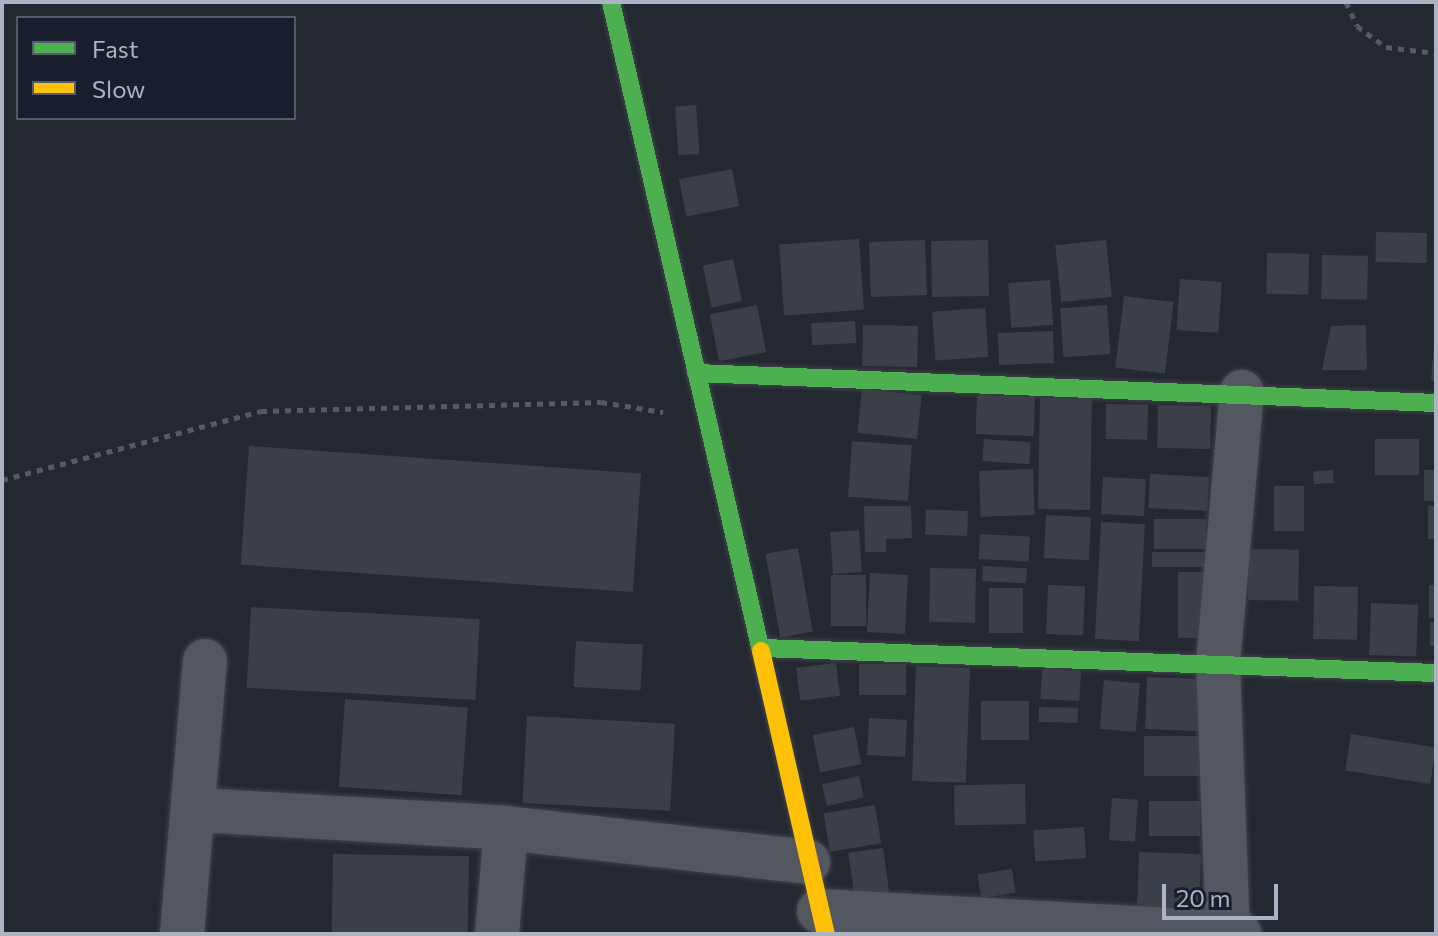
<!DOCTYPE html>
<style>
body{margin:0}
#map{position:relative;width:1438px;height:936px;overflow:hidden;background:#242831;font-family:Commissioner,sans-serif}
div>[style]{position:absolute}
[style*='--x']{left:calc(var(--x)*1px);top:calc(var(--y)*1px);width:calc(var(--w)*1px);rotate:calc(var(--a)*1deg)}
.building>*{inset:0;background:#3b3f48;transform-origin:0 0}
.path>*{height:5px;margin-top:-2.5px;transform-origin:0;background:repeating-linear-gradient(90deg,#565b62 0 6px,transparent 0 12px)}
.roads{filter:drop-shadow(0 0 2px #40434a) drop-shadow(0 0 2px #40434a)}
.street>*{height:44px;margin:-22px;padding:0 22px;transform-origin:22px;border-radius:22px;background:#535760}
.fast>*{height:18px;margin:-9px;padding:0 9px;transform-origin:9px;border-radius:9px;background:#4caf50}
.slow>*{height:18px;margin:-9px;padding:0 9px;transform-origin:9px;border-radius:9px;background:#ffc107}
span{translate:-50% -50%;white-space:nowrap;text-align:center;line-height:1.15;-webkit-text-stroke:6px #181e2b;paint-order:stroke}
.frame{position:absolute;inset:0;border:4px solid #acb3c4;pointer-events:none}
.legend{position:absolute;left:16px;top:16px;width:280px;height:104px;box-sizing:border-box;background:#181e2b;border:2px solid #535a68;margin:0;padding:10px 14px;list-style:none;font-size:24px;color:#acb3c4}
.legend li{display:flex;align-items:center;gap:16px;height:40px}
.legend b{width:40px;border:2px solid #535a68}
.scale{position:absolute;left:1162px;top:884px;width:116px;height:36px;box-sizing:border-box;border:4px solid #acb3c4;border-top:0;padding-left:10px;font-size:24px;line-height:28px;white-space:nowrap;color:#acb3c4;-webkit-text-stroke:6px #181e2b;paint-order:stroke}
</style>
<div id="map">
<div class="building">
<i style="left:696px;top:105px;width:49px;height:21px;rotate:86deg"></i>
<i style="left:732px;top:169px;width:38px;height:54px;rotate:79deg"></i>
<i style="left:1376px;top:232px;width:51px;height:30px;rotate:1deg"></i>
<i style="left:859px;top:239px;width:71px;height:80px;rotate:86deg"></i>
<i style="left:925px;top:240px;width:55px;height:56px;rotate:88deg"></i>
<i style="left:988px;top:240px;width:56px;height:57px;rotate:89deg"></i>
<i style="left:1106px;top:240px;width:57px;height:51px;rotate:84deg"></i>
<i style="left:1267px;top:253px;width:42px;height:41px;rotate:1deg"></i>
<i style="left:1322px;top:255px;width:46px;height:44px;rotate:1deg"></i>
<i style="left:733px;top:259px;width:43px;height:31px;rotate:78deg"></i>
<i style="left:1180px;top:279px;width:42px;height:51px;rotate:4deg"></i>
<i style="left:1050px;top:280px;width:45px;height:42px;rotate:86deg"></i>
<i style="left:1124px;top:296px;width:50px;height:72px;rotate:7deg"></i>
<i style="left:757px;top:305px;width:48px;height:48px;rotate:79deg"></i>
<i style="left:1107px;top:305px;width:49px;height:47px;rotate:86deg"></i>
<i style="left:985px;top:308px;width:49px;height:53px;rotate:86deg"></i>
<i style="left:855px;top:321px;width:22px;height:44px;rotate:87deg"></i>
<i style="left:863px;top:325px;width:55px;height:41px;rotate:1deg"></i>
<i style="clip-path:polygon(1366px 325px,1367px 370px,1322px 370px,1331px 326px)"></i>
<i style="left:1053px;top:331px;width:32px;height:55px;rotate:88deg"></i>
<i style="clip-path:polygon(1434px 342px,1436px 342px,1436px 381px,1431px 381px)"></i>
<i style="left:862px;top:389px;width:60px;height:44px;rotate:6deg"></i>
<i style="left:977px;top:395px;width:58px;height:39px;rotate:2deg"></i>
<i style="left:1040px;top:398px;width:52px;height:111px;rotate:1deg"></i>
<i style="left:1106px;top:404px;width:42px;height:35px;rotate:1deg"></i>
<i style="left:1158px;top:405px;width:53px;height:43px;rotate:1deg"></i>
<i style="left:984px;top:439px;width:47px;height:22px;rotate:4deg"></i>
<i style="left:1375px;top:439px;width:44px;height:36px"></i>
<i style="left:852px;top:441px;width:60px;height:56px;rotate:4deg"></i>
<i style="left:249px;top:446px;width:393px;height:119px;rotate:4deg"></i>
<i style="left:1033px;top:469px;width:46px;height:54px;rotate:88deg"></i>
<i style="left:1333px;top:470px;width:13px;height:20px;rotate:86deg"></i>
<i style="left:1424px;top:470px;width:12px;height:31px"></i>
<i style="left:1150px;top:474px;width:59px;height:34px;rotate:3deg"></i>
<i style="left:1103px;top:477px;width:43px;height:37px;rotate:3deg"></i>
<i style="left:1274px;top:486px;width:30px;height:45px"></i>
<i style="clip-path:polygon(864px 506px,911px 506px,912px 538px,886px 539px,886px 552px,865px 552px)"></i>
<i style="left:1428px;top:506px;width:8px;height:33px"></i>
<i style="left:968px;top:511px;width:25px;height:42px;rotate:92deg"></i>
<i style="left:1046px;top:515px;width:45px;height:43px;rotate:3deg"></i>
<i style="left:1154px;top:519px;width:52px;height:30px"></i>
<i style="left:1101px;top:522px;width:44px;height:117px;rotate:3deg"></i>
<i style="left:859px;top:530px;width:42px;height:29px;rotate:86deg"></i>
<i style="left:980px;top:534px;width:50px;height:25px;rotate:3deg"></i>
<i style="left:798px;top:548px;width:85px;height:33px;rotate:80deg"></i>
<i style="left:1249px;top:549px;width:50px;height:51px;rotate:1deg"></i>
<i style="left:1152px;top:552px;width:56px;height:15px"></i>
<i style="left:983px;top:566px;width:44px;height:15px;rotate:3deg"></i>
<i style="left:930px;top:568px;width:46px;height:54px;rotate:1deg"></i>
<i style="left:1178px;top:572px;width:33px;height:66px"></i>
<i style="left:870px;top:573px;width:38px;height:59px;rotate:3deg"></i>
<i style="left:831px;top:575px;width:35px;height:51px"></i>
<i style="left:1048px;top:585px;width:37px;height:49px;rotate:2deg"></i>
<i style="left:1429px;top:585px;width:7px;height:33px"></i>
<i style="left:1314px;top:586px;width:44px;height:53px;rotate:1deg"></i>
<i style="left:989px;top:588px;width:34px;height:45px"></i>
<i style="left:1371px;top:603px;width:47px;height:52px;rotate:2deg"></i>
<i style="left:251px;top:607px;width:229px;height:81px;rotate:3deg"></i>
<i style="left:1430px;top:622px;width:6px;height:24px"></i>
<i style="left:576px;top:641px;width:67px;height:46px;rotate:3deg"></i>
<i style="left:836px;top:663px;width:33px;height:40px;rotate:83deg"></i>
<i style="left:859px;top:664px;width:47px;height:31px"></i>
<i style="left:916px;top:666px;width:54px;height:115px;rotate:2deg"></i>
<i style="left:1042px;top:669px;width:39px;height:30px;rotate:3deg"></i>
<i style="left:1147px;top:677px;width:63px;height:52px;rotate:2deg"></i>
<i style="left:1104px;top:680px;width:36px;height:49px;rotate:5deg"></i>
<i style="left:345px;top:699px;width:123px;height:88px;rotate:4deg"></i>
<i style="left:981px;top:701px;width:48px;height:39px"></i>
<i style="left:1039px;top:707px;width:39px;height:15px;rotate:1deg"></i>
<i style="left:527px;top:716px;width:148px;height:87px;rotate:3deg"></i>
<i style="left:869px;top:718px;width:38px;height:37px;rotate:3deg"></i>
<i style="left:854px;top:727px;width:38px;height:42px;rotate:79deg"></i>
<i style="left:1351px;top:734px;width:86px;height:37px;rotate:9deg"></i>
<i style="left:1205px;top:736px;width:40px;height:61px;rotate:90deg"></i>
<i style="left:859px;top:776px;width:22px;height:38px;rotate:77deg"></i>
<i style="left:1025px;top:784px;width:40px;height:71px;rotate:89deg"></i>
<i style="left:1112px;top:798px;width:26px;height:42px;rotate:4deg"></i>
<i style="left:1149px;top:801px;width:51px;height:35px"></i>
<i style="left:875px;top:805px;width:39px;height:52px;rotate:81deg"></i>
<i style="left:1084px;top:827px;width:31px;height:51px;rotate:86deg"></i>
<i style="left:883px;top:848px;width:49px;height:35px;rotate:82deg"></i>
<i style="left:1139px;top:852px;width:62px;height:59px;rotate:2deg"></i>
<i style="left:333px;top:854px;width:136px;height:80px;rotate:1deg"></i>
<i style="left:1012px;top:869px;width:24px;height:35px;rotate:81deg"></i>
</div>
<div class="path">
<i style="--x:1346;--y:2;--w:26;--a:65"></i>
<i style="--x:1357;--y:26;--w:36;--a:36"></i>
<i style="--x:1386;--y:47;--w:50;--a:6.8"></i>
<i style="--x:2;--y:480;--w:268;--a:-14.9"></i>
<i style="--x:261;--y:411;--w:340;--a:-1.5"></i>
<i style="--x:601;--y:402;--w:63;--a:9.2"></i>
</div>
<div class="roads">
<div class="street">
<i style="--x:198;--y:810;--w:309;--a:3.3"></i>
<i style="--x:506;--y:828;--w:304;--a:6.4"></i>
<i style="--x:819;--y:911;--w:421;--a:3.1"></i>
<i style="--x:182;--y:934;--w:274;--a:-85.2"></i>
<i style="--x:497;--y:934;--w:106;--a:-85.1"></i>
<i style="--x:1228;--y:934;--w:270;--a:-92.1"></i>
<i style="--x:1218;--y:664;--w:273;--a:-85"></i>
</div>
<div class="fast">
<i style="--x:611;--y:2;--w:666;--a:76.99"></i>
<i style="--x:696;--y:373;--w:741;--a:2.32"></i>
<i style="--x:763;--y:648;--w:673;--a:2.13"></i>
</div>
<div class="slow">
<i style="--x:761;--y:651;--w:290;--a:77.1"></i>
</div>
</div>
<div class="frame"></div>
<ul class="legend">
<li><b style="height:10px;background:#4caf50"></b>Fast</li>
<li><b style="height:10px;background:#ffc107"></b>Slow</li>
</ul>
<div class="scale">20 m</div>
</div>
